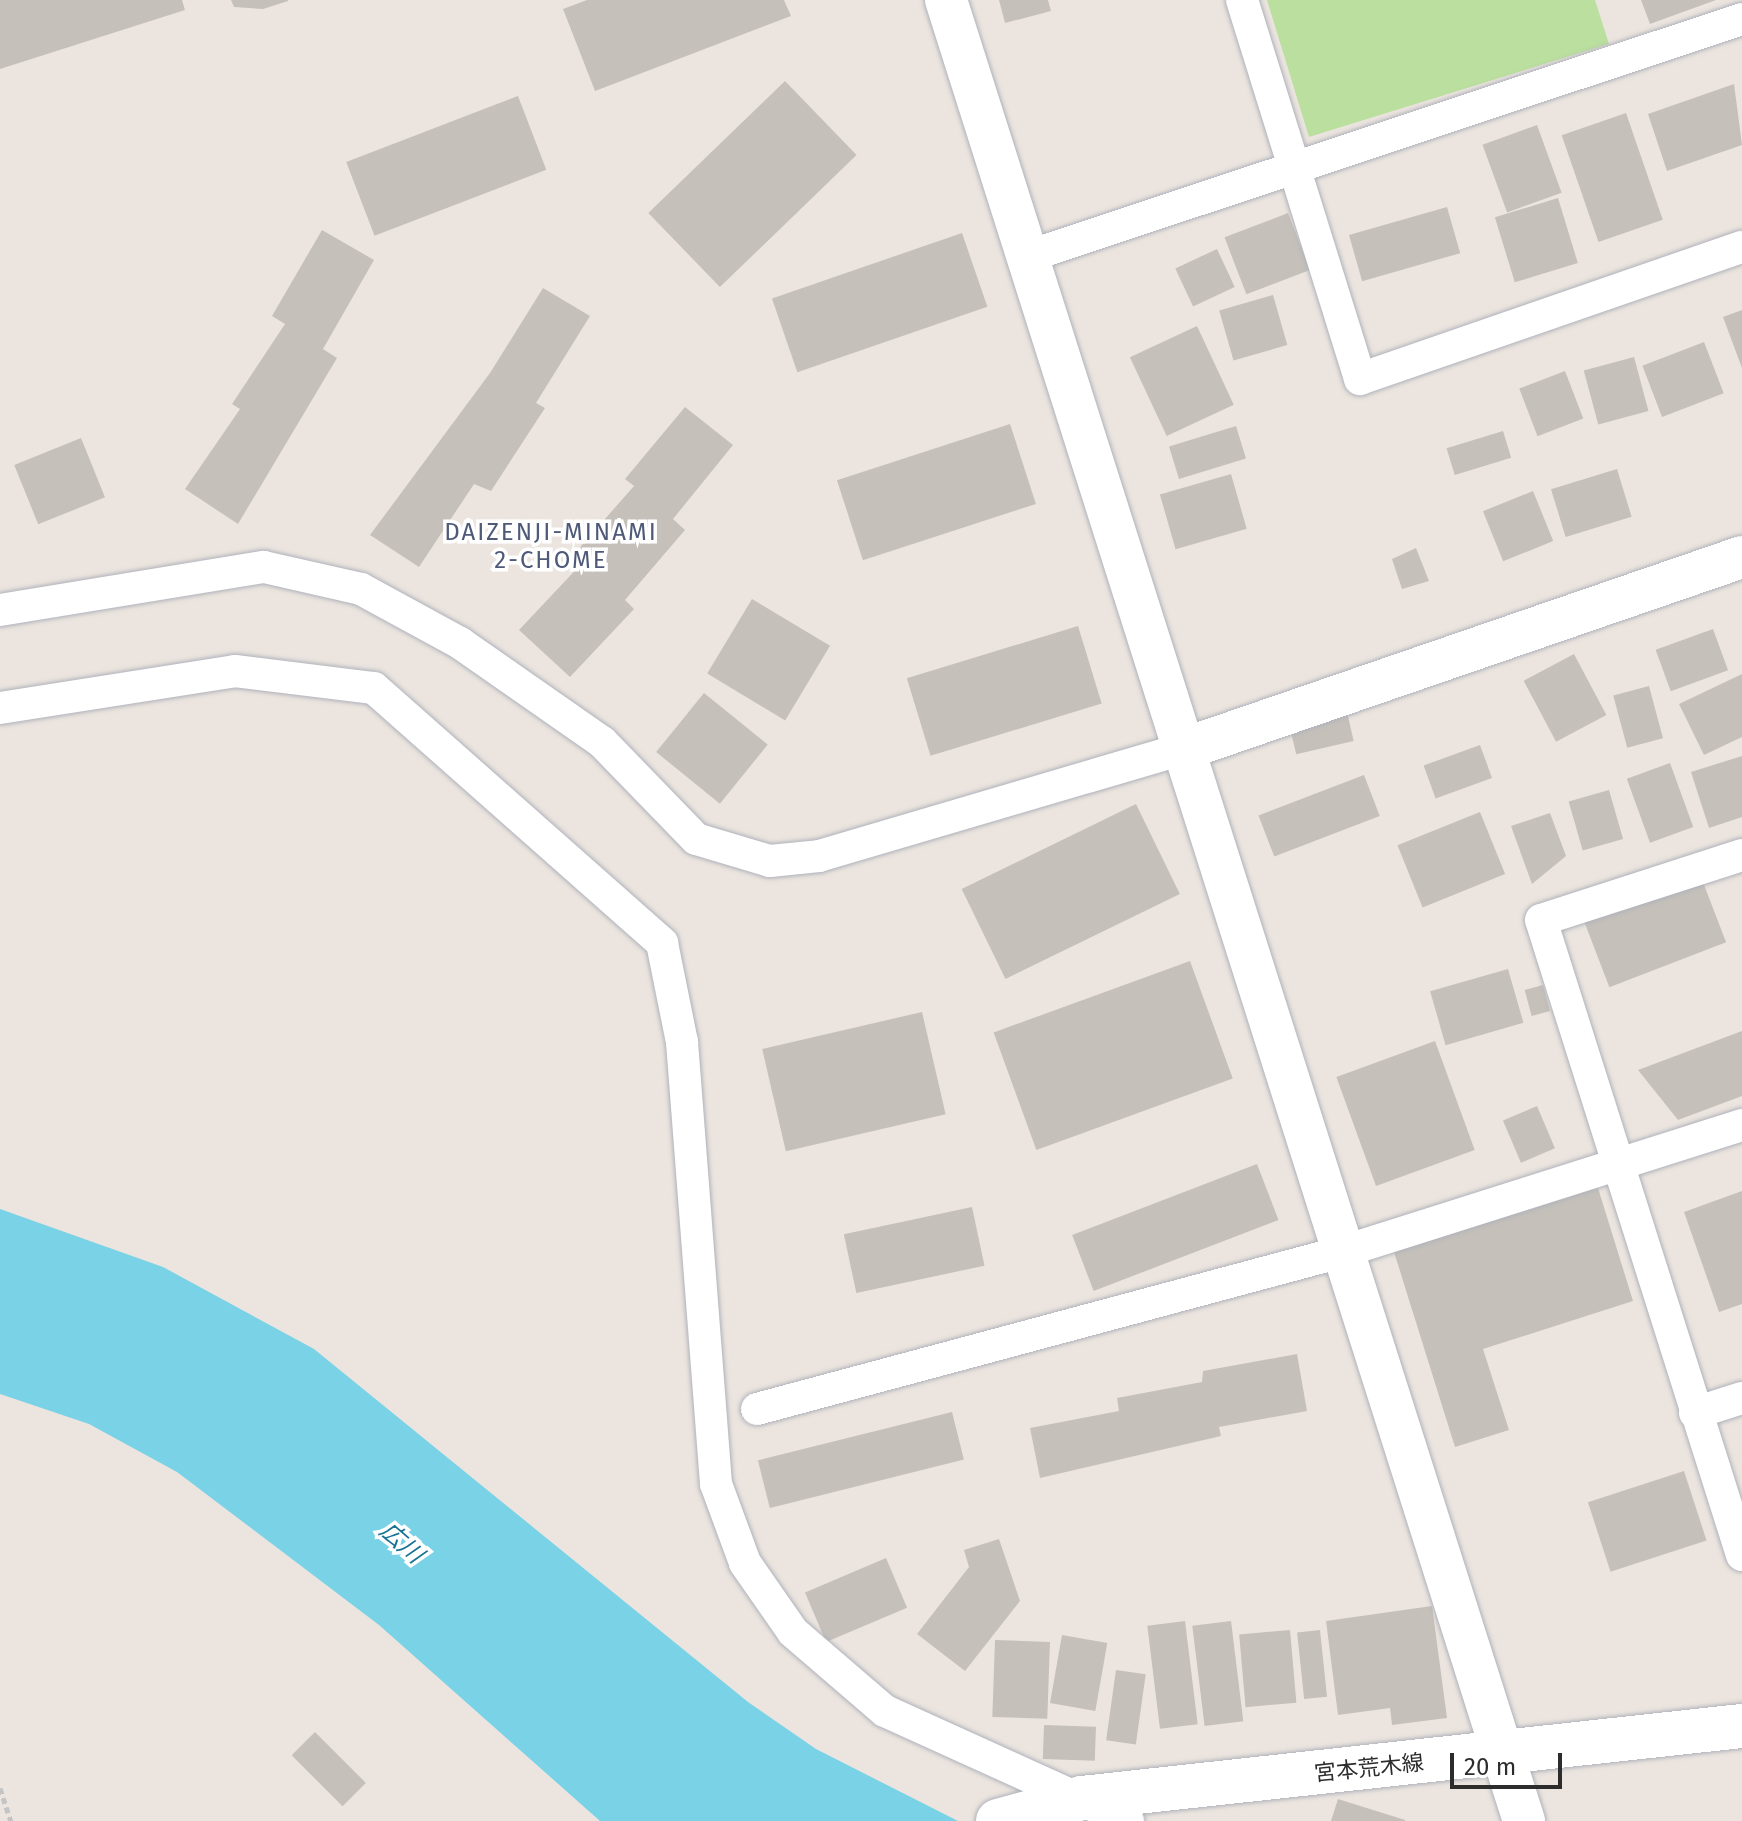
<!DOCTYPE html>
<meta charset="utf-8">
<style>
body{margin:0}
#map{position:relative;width:1742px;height:1821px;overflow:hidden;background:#ece5df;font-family:"Fira Sans","Noto Sans JP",sans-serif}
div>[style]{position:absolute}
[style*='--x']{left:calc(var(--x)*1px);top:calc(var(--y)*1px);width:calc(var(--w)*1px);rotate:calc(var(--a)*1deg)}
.green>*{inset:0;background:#badf9f}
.water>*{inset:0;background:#7ad2e6}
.building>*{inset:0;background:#c5c0ba;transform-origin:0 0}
.path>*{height:5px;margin-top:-2.5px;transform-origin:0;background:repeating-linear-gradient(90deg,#c4c4c4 0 6px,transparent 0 10px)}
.roads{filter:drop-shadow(0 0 2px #afb2bb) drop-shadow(0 0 2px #afb2bb)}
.minor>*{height:32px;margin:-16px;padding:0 16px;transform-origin:16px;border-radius:16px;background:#fff}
.tertiary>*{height:42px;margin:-21px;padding:0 21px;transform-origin:21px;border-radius:21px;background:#fff}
.secondary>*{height:44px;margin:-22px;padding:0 22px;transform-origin:22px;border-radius:22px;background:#fff}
span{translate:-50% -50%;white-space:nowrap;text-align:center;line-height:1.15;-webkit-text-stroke:7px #fff;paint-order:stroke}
.street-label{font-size:22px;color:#2c2c2c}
.neighbourhood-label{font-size:24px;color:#4f5a79;letter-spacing:2px}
.water-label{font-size:24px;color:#177394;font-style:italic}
.scale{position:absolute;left:1450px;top:1753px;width:112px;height:36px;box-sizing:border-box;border:4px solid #2c2c2c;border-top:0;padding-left:10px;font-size:24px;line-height:28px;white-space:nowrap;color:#2c2c2c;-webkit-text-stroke:6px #fff;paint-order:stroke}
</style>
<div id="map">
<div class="green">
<i style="clip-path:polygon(1267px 0,1595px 0,1609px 44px,1309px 137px)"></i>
</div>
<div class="water">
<i style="clip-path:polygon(0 1209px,163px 1267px,314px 1349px,748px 1702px,816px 1749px,958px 1821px,600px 1821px,379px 1625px,177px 1472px,89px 1424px,0 1394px)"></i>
</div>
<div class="building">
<i style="clip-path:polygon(0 0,182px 0,185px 10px,0 69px)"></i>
<i style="clip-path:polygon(231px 0,288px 0,288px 1px,263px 9px,234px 7px)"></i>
<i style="clip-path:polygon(587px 0,784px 0,791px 16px,595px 91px,563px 9px)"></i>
<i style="clip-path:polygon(999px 0,1048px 0,1051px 11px,1005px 23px)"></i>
<i style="clip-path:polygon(1641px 0,1716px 0,1650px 24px)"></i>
<i style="left:785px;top:81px;width:103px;height:190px;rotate:46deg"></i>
<i style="clip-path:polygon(1734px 84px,1742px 145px,1667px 171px,1648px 114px)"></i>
<i style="left:518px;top:96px;width:79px;height:184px;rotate:69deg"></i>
<i style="left:1626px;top:113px;width:113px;height:68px;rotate:71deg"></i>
<i style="left:1537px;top:125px;width:72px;height:58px;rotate:70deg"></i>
<i style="left:1558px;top:198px;width:68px;height:66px;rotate:73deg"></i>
<i style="left:1447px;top:207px;width:48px;height:102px;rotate:74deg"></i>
<i style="left:1288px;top:213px;width:61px;height:68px;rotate:69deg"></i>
<i style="clip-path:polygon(322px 230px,374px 260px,323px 349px,337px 358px,238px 524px,185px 489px,240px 409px,232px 404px,285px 324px,272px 316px)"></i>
<i style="left:962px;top:233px;width:78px;height:201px;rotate:71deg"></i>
<i style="left:1217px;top:249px;width:42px;height:46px;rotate:65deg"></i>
<i style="clip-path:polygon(543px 288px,590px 316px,536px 403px,545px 408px,491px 491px,474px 484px,419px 567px,370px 535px,490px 373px)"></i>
<i style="left:1273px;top:295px;width:52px;height:56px;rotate:74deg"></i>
<i style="clip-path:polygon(1742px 310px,1742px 368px,1723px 317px)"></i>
<i style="left:1197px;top:326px;width:87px;height:74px;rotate:65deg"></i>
<i style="left:1704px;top:342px;width:55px;height:66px;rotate:69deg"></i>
<i style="left:1634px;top:357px;width:56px;height:52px;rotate:75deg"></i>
<i style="left:1565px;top:371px;width:51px;height:49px;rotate:69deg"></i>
<i style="clip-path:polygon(685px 407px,733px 445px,673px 519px,685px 530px,625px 600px,634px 609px,570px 677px,519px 630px,583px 562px,575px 553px,634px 486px,625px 479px)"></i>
<i style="left:1010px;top:424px;width:84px;height:182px;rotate:72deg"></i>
<i style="left:1236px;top:426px;width:34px;height:70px;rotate:73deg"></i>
<i style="left:1503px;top:431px;width:28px;height:59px;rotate:73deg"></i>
<i style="left:81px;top:438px;width:64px;height:72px;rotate:68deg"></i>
<i style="left:1617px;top:469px;width:50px;height:69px;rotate:73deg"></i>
<i style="left:1231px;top:474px;width:57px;height:74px;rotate:74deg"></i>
<i style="left:1533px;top:491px;width:54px;height:54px;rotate:68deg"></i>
<i style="clip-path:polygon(1416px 548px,1429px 581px,1402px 589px,1392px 559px)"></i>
<i style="left:752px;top:599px;width:91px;height:87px;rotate:31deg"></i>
<i style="left:1078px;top:626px;width:81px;height:179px;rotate:73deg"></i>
<i style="left:1713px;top:629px;width:44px;height:61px;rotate:70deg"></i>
<i style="left:1574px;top:654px;width:69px;height:57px;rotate:62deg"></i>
<i style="clip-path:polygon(1742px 674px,1742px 737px,1704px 755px,1679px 704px)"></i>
<i style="left:1649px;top:686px;width:54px;height:37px;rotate:75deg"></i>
<i style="left:704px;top:693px;width:82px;height:76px;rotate:39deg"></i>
<i style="left:1344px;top:699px;width:43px;height:59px;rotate:77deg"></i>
<i style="left:1480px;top:745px;width:35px;height:60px;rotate:70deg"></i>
<i style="clip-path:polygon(1742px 756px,1742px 817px,1709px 828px,1691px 772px)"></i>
<i style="left:1670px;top:763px;width:68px;height:46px;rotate:70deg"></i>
<i style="left:1364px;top:775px;width:44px;height:113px;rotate:69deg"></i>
<i style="left:1609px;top:790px;width:51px;height:42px;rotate:74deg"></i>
<i style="left:1136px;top:804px;width:100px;height:194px;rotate:64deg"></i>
<i style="left:1480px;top:812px;width:67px;height:89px;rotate:68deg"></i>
<i style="clip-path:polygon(1550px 813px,1566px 856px,1532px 884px,1511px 826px)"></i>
<i style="left:1701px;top:877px;width:70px;height:125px;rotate:69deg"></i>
<i style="left:1190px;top:961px;width:125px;height:209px;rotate:70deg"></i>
<i style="left:1508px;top:969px;width:56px;height:81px;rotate:74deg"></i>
<i style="left:1543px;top:985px;width:27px;height:19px;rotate:75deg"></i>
<i style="left:922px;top:1012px;width:105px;height:164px;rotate:77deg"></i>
<i style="clip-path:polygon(1742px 1031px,1742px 1096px,1678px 1120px,1638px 1070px)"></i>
<i style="left:1435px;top:1041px;width:116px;height:105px;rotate:70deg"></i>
<i style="left:1537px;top:1106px;width:46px;height:37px;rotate:67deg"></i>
<i style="left:1257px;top:1164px;width:60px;height:198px;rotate:69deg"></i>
<i style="clip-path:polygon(1598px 1188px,1633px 1301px,1483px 1349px,1509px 1430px,1455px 1447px,1394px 1252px)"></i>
<i style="clip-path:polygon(1742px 1191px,1742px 1304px,1719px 1312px,1684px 1212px)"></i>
<i style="left:972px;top:1207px;width:60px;height:131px;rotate:78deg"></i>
<i style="clip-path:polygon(1297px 1354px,1307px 1411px,1219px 1427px,1221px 1436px,1040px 1478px,1030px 1428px,1119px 1411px,1117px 1398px,1202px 1382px,1203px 1371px)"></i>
<i style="left:952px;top:1412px;width:49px;height:200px;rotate:76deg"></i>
<i style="left:1684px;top:1471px;width:73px;height:101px;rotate:72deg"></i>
<i style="clip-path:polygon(999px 1539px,1020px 1601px,965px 1671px,917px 1634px,969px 1567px,964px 1550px)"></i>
<i style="left:886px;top:1558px;width:54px;height:88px;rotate:67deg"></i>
<i style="clip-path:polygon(1432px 1606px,1447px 1718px,1392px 1725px,1390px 1708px,1338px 1715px,1326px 1621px)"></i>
<i style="left:1185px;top:1621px;width:104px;height:38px;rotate:83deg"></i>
<i style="left:1231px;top:1621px;width:101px;height:39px;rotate:83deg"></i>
<i style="left:1290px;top:1630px;width:73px;height:51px;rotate:85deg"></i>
<i style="left:1320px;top:1630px;width:67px;height:23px;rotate:84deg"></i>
<i style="left:1062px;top:1635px;width:46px;height:69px;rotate:10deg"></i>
<i style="left:995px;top:1640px;width:55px;height:77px;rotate:2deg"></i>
<i style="left:1116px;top:1670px;width:30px;height:71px;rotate:8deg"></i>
<i style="left:1044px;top:1725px;width:52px;height:34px;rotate:2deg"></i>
<i style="left:315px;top:1732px;width:72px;height:33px;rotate:45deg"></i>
<i style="clip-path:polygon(1338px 1799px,1405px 1820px,1405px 1821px,1331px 1821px)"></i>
</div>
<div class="path">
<i style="--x:0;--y:1788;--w:35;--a:72"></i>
</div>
<div class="roads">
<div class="minor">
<i style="--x:1242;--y:0;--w:397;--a:72.7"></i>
<i style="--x:1360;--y:379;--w:404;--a:-19.1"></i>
<i style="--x:1029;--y:256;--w:751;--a:-18.39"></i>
<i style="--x:0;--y:610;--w:267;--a:-9.3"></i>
<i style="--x:264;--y:567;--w:99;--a:12.8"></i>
<i style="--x:361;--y:589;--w:113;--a:28.6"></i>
<i style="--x:460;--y:643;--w:173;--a:34.9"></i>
<i style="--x:602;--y:742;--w:135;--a:45.9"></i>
<i style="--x:696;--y:839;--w:77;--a:16.6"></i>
<i style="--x:770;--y:861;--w:49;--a:-5.8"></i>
<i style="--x:819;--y:856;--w:384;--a:-16.4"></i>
<i style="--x:0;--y:708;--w:238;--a:-8.9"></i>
<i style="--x:235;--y:671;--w:140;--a:7"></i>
<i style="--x:374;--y:688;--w:385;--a:41.5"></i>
<i style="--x:662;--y:943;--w:101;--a:78.6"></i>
<i style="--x:682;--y:1042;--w:443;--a:85.6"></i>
<i style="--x:716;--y:1484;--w:84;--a:69.8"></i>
<i style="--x:745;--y:1563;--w:84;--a:55.2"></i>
<i style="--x:793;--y:1632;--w:121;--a:40.7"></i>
<i style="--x:885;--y:1711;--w:267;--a:24.4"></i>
<i style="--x:1742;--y:855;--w:211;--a:162.1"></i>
<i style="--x:1541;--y:920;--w:666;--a:72.44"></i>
<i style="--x:757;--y:1409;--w:609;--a:-15.04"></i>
<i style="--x:1345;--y:1251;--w:417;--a:-17.6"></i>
<i style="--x:1695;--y:1413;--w:49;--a:-17.7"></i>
</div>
<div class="tertiary">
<i style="--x:946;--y:0;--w:1911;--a:72.39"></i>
<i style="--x:1187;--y:748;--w:587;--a:-18.99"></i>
</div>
<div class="secondary">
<i style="--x:998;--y:1821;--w:87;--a:-15.3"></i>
<i style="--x:1082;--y:1798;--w:664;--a:-6.23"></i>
</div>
</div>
<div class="street-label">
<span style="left:1369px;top:1768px;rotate:-6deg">宮本荒木線</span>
</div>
<div class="neighbourhood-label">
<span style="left:551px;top:547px">DAIZENJI-MINAMI<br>2-CHOME</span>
</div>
<div class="water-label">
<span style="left:401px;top:1543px;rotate:41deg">広川</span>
</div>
<div class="scale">20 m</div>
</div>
